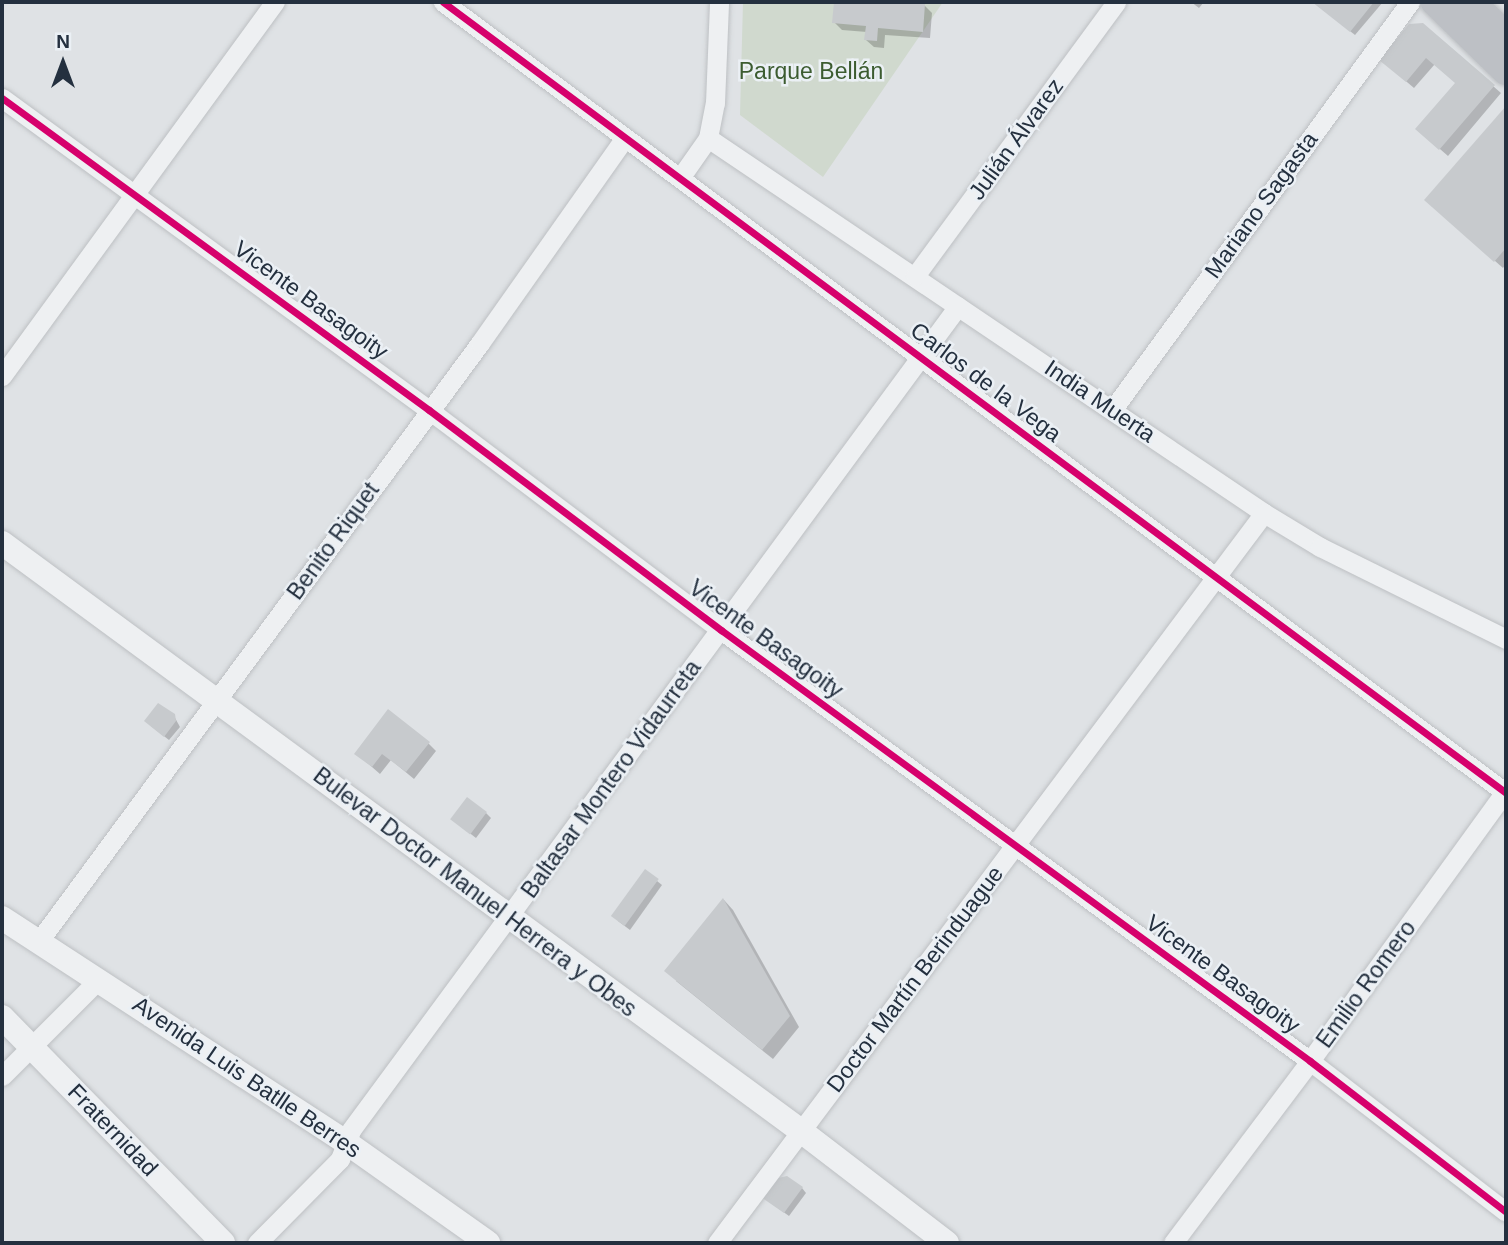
<!DOCTYPE html>
<meta charset="utf-8">
<style>
body{margin:0}
#map{position:relative;width:1508px;height:1245px;overflow:hidden;background:#dfe2e5;font-family:Arial,sans-serif}
div>[style]{position:absolute}
[style*='--x']{left:calc(var(--x)*1px);top:calc(var(--y)*1px);width:calc(var(--w)*1px);rotate:calc(var(--a)*1deg)}
.green>*{inset:0;background:#d0d9ce}
.shadow>*{inset:0;background:#0003}
.building>*{inset:0;background:#c7cacd;transform-origin:0 0}
.roads{filter:drop-shadow(0 0 2px #bdc0c3) drop-shadow(0 0 2px #bdc0c3)}
.minor>*{height:19px;margin:-9.5px;padding:0 9.5px;transform-origin:9.5px;border-radius:9.5px;background:#eef0f2}
.tertiary>*{height:24px;margin:-12px;padding:0 12px;transform-origin:12px;border-radius:12px;background:#eef0f2}
.secondary>*{height:28px;margin:-14px;padding:0 14px;transform-origin:14px;border-radius:14px;background:#bdc0c5}
.cycleway>*{height:7px;margin:-3.5px;padding:0 3.5px;transform-origin:3.5px;border-radius:3.5px;background:#d6006c}
span{translate:-50% -50%;white-space:nowrap;text-align:center;line-height:1.15;-webkit-text-stroke:5px #ebf0f5;paint-order:stroke}
.park-label{font-size:23px;color:#3c5c30}
.street-label{font-size:23px;color:#24303f}
.frame{position:absolute;inset:0;border:4px solid #24303f;pointer-events:none}
.north{position:absolute;left:28px;top:28px;width:70px;height:70px;-webkit-text-stroke:5px #ebf0f5;paint-order:stroke;rotate:0deg;font-size:19px;font-weight:700;line-height:28px;text-align:center;color:#24303f}
.north::after{content:'';display:block;margin:auto;width:24px;height:32px;background:#24303f;clip-path:polygon(50% 0,100% 100%,50% 72%,0 100%)}
</style>
<div id="map">
<div class="green">
<i style="clip-path:polygon(743px 2px,943px 2px,823px 177px,740px 115px)"></i>
</div>
<div class="shadow">
<i style="clip-path:polygon(836px 2px,924px 5px,932px 13px,930px 38px,885px 35px,884px 48px,874px 47px,866px 40px,867px 32px,842px 30px,834px 22px)"></i>
<i style="clip-path:polygon(1191px 2px,1204px 2px,1199px 8px)"></i>
<i style="clip-path:polygon(1313px 2px,1383px 2px,1355px 35px)"></i>
<i style="clip-path:polygon(1455px 53px,1501px 93px,1448px 156px,1425px 136px,1457px 83px,1435px 64px,1414px 88px,1381px 60px)"></i>
<i style="clip-path:polygon(1506px 109px,1506px 264px,1503px 268px,1426px 200px)"></i>
<i style="clip-path:polygon(174px 716px,180px 727px,169px 740px,151px 726px)"></i>
<i style="clip-path:polygon(428px 743px,436px 751px,414px 779px,391px 760px,380px 774px,356px 753px)"></i>
<i style="clip-path:polygon(486px 813px,491px 818px,476px 838px,458px 824px)"></i>
<i style="clip-path:polygon(657px 881px,662px 885px,630px 930px,618px 921px)"></i>
<i style="clip-path:polygon(724px 900px,733px 910px,799px 1027px,773px 1059px,676px 981px)"></i>
<i style="clip-path:polygon(802px 1188px,806px 1193px,789px 1216px,768px 1201px)"></i>
</div>
<div class="building">
<i style="clip-path:polygon(834px 2px,925px 4px,923px 32px,878px 28px,877px 41px,864px 40px,866px 26px,832px 23px)"></i>
<i style="clip-path:polygon(1312px 2px,1374px 2px,1350px 32px)"></i>
<i style="clip-path:polygon(1423px 23px,1495px 85px,1439px 150px,1415px 129px,1455px 83px,1426px 58px,1406px 82px,1379px 60px,1409px 24px)"></i>
<i style="clip-path:polygon(1506px 106px,1506px 248px,1494px 262px,1424px 200px)"></i>
<i style="clip-path:polygon(158px 703px,175px 714px,176px 721px,164px 737px,144px 721px)"></i>
<i style="clip-path:polygon(388px 709px,430px 742px,406px 772px,382px 754px,372px 767px,354px 754px)"></i>
<i style="left:467px;top:797px;width:25px;height:28px;rotate:37deg"></i>
<i style="left:645px;top:869px;width:17px;height:58px;rotate:36deg"></i>
<i style="clip-path:polygon(723px 898px,790px 1016px,762px 1050px,664px 971px)"></i>
<i style="clip-path:polygon(787px 1176px,803px 1187px,784px 1213px,761px 1197px,774px 1179px)"></i>
</div>
<div class="roads">
<div class="minor">
<i style="--x:443;--y:2;--w:1325;--a:36.65"></i>
<i style="--x:2;--y:98;--w:529;--a:36.15"></i>
<i style="--x:429;--y:410;--w:366;--a:37"></i>
<i style="--x:721;--y:630;--w:730;--a:36.19"></i>
<i style="--x:1310;--y:1061;--w:247;--a:37.6"></i>
<i style="--x:708;--y:138;--w:671;--a:34"></i>
<i style="--x:1264;--y:513;--w:66;--a:31.3"></i>
<i style="--x:1320;--y:547;--w:208;--a:26.3"></i>
<i style="--x:680;--y:178;--w:49;--a:-55"></i>
<i style="--x:708;--y:138;--w:36;--a:-79"></i>
<i style="--x:715;--y:103;--w:101;--a:-87.7"></i>
<i style="--x:915;--y:276;--w:340;--a:-53.7"></i>
<i style="--x:2;--y:376;--w:463;--a:-53.9"></i>
<i style="--x:1113;--y:409;--w:504;--a:-53.88"></i>
<i style="--x:39;--y:941;--w:743;--a:-53.59"></i>
<i style="--x:480;--y:343;--w:250;--a:-54.8"></i>
<i style="--x:2;--y:1076;--w:137;--a:-45"></i>
<i style="--x:257;--y:1243;--w:118;--a:-45.3"></i>
<i style="--x:340;--y:1159;--w:31;--a:-69"></i>
<i style="--x:351;--y:1130;--w:1023;--a:-53.62"></i>
<i style="--x:717;--y:1243;--w:912;--a:-53.16"></i>
<i style="--x:1173;--y:1243;--w:228;--a:-53"></i>
<i style="--x:1310;--y:1061;--w:334;--a:-54.1"></i>
</div>
<div class="tertiary">
<i style="--x:2;--y:543;--w:992;--a:36.35"></i>
<i style="--x:801;--y:1131;--w:184;--a:37.5"></i>
<i style="--x:2;--y:918;--w:412;--a:33.1"></i>
<i style="--x:347;--y:1143;--w:173;--a:35.3"></i>
<i style="--x:2;--y:1017;--w:316;--a:45.6"></i>
</div>
<div class="secondary">
<i style="--x:1435;--y:2;--w:99;--a:44.2"></i>
<i style="--x:1471;--y:2;--w:49;--a:44.2"></i>
</div>
</div>
<div class="cycleway">
<i style="--x:443;--y:2;--w:1325;--a:36.65"></i>
<i style="--x:2;--y:98;--w:529;--a:36.15"></i>
<i style="--x:429;--y:410;--w:366;--a:37"></i>
<i style="--x:721;--y:630;--w:730;--a:36.19"></i>
<i style="--x:1310;--y:1061;--w:247;--a:37.6"></i>
</div>
<div class="park-label">
<span style="left:811px;top:71px">Parque Bellán</span>
</div>
<div class="street-label">
<span style="left:1016px;top:139px;rotate:-54deg">Julián Álvarez</span>
<span style="left:1261px;top:205px;rotate:-54deg">Mariano Sagasta</span>
<span style="left:311px;top:300px;rotate:36deg">Vicente Basagoity</span>
<span style="left:986px;top:382px;rotate:37deg">Carlos de la Vega</span>
<span style="left:1100px;top:401px;rotate:34deg">India Muerta</span>
<span style="left:333px;top:541px;rotate:-54deg">Benito Riquet</span>
<span style="left:766px;top:639px;rotate:36deg">Vicente Basagoity</span>
<span style="left:611px;top:779px;rotate:-54deg">Baltasar Montero Vidaurreta</span>
<span style="left:475px;top:892px;rotate:37deg">Bulevar Doctor Manuel Herrera y Obes</span>
<span style="left:1223px;top:974px;rotate:36deg">Vicente Basagoity</span>
<span style="left:915px;top:979px;rotate:-53deg">Doctor Martín Berinduague</span>
<span style="left:1366px;top:984px;rotate:-54deg">Emilio Romero</span>
<span style="left:247px;top:1077px;rotate:34deg">Avenida Luis Batlle Berres</span>
<span style="left:113px;top:1130px;rotate:46deg">Fraternidad</span>
</div>
<div class="frame"></div>
<div class="north">N</div>
</div>
